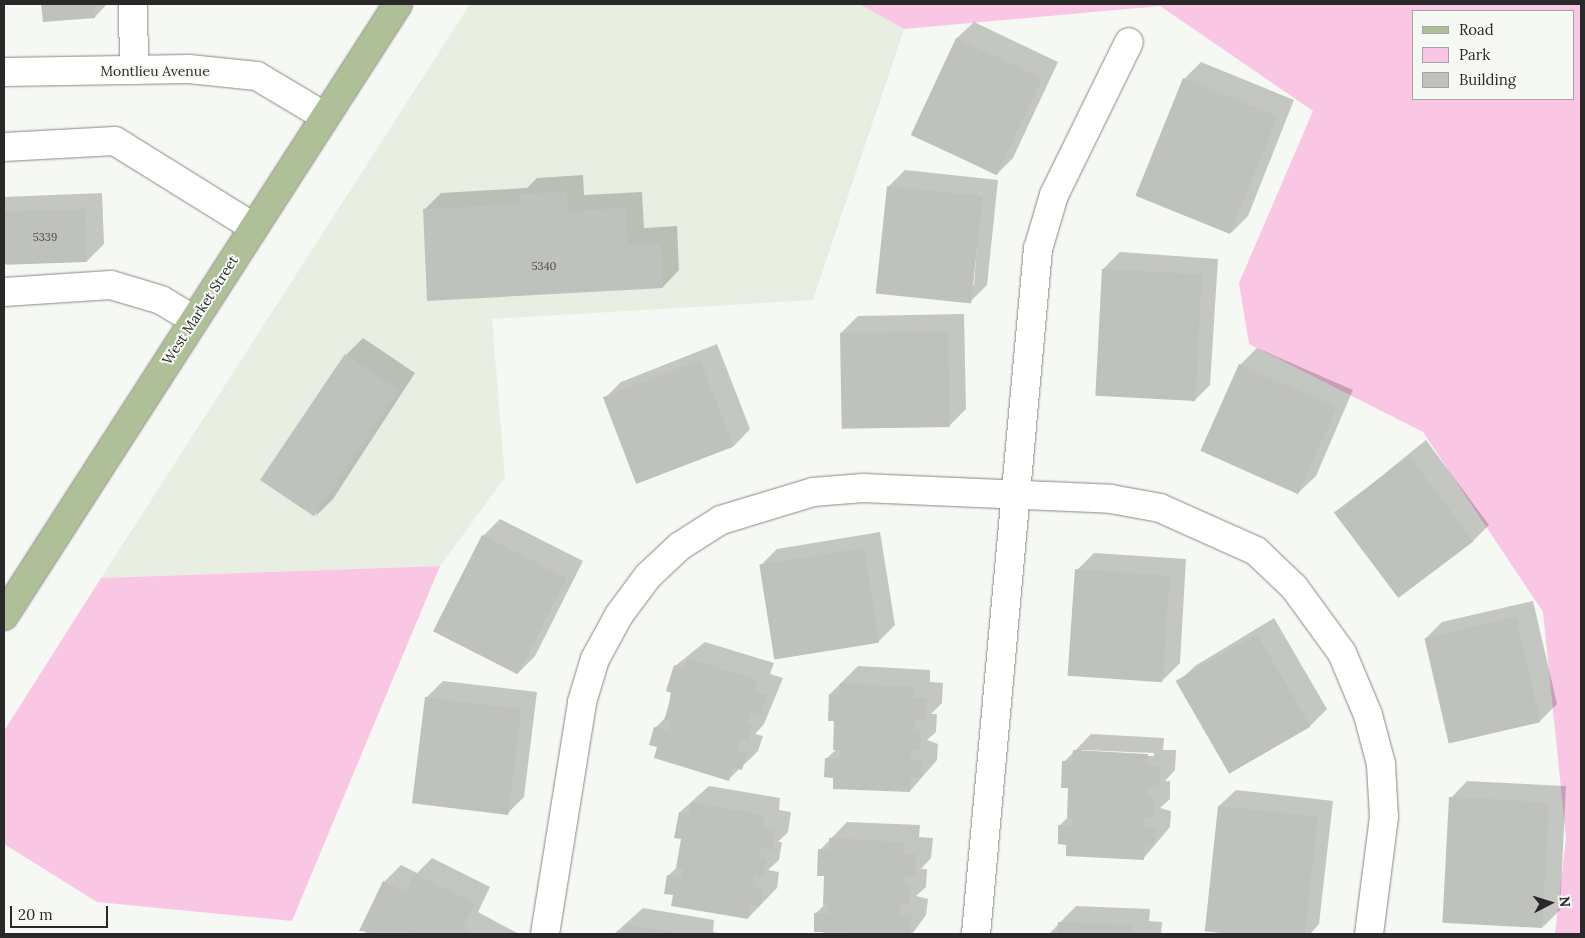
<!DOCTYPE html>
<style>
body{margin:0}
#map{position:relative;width:1585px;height:938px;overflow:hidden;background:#f6f8f3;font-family:Lora,serif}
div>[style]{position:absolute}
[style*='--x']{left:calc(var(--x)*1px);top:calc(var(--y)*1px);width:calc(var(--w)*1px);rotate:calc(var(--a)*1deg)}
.built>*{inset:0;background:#e9eee3}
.green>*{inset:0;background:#f9c7e4}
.shadow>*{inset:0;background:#0003}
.building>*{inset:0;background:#bfc1bd;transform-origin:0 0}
.roads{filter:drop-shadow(0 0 1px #878985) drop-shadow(0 0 1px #878985)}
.minor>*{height:28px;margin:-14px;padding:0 14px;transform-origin:14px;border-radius:14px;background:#fff}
.major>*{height:28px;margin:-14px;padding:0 14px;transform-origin:14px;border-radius:14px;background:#afbf97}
span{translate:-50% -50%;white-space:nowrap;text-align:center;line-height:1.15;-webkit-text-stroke:4px #f6f8f3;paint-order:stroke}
.number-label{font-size:11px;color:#4e4f4d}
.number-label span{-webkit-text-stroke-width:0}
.street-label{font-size:14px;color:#282928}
.frame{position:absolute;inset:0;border:5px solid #282928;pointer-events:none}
.legend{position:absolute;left:1412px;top:10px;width:162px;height:90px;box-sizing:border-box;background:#f6f8f3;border:1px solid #a4a5a2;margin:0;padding:6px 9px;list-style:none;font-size:15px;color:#282928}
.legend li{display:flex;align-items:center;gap:10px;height:25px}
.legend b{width:25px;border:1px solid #a4a5a2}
.north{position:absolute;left:1525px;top:878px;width:50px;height:50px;-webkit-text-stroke:4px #f6f8f3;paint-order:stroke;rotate:85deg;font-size:14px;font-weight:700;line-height:20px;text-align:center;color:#282928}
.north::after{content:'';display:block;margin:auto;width:18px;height:22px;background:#282928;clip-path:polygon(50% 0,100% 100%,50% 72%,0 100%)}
.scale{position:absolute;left:10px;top:906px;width:98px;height:22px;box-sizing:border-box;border:2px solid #282928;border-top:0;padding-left:6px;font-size:15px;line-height:18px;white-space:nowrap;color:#282928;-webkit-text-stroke:4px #f6f8f3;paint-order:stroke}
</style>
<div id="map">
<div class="built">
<i style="clip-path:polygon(470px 4px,859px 4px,904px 29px,813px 300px,492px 319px,505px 478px,440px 566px,101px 578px)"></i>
</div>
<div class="green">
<i style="clip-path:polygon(evenodd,859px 4px,1581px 4px,1581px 934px,1555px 934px,1566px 838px,1543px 612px,1423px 432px,1249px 344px,1239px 283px,1313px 111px,1160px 6px,904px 29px,859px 4px,1414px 11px,1574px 11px,1574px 99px,1414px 99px,1414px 11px)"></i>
<i style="clip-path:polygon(440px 566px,292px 921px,97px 902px,4px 844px,4px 731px,101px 578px)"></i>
</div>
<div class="shadow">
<i style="clip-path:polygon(43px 4px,106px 4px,106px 5px,95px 17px,44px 21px)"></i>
<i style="clip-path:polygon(974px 22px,1058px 62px,1013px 158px,996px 175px,912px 134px,957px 38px)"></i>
<i style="clip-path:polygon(1201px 62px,1294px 100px,1248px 216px,1231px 233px,1184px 79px)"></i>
<i style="clip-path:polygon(evenodd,905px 170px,998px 180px,987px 285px,970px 302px,888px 187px,905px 170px,981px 190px,974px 285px,971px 285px,981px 190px)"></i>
<i style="clip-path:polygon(583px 175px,584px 195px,642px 192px,644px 228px,677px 226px,679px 270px,663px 287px,424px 210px,441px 193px,527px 188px,537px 178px)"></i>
<i style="clip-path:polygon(102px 193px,104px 244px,87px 261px,4px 264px,4px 197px)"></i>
<i style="clip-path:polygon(1120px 252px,1218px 259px,1210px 385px,1193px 402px,1103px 269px)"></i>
<i style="clip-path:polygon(964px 314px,966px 409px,949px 426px,841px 333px,858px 316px)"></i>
<i style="clip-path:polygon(363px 338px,415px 373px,333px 499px,316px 516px,346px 355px)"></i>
<i style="clip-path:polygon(717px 344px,750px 429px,734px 446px,604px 399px,621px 382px)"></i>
<i style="clip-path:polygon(1257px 348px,1353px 390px,1316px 476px,1299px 492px,1240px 365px)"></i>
<i style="clip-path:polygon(1426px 440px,1489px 525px,1473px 541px,1336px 513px)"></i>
<i style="clip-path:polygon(500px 519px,583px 561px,535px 656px,518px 673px,483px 536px)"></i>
<i style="clip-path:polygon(880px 532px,895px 625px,878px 642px,760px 566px,777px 549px)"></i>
<i style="clip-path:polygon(1094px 553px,1186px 559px,1180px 663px,1163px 680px,1077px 570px)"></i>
<i style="clip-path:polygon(1533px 601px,1557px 704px,1540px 721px,1425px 639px,1442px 622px)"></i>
<i style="clip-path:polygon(1274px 618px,1327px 709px,1311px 725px,1231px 772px,1178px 682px,1195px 666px)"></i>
<i style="clip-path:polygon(705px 642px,774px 663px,770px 674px,783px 678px,764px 724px,755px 734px,763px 736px,758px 751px,728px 780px,659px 747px,655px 728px,667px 716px,675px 666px)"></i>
<i style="clip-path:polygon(858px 666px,930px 670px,930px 682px,943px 683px,942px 703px,931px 714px,937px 714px,936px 732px,927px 740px,938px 744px,937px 760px,910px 791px,834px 776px,826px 759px,837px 749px,830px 694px)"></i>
<i style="clip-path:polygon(443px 681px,537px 692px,524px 797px,507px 814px,426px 698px)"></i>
<i style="clip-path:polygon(evenodd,1091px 734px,1164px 738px,1163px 750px,1176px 750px,1175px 770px,1165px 781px,1170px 781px,1170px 799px,1160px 808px,1171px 811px,1170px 827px,1143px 859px,1068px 843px,1059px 826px,1068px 817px,1069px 787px,1064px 762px,1091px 734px,1082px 750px,1154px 753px,1154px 756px,1080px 752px,1082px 750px)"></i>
<i style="clip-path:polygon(1467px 781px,1566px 786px,1560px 910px,1543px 927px,1451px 798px)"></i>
<i style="clip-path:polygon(709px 786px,780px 798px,779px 810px,791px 812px,788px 832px,778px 842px,782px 842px,779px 860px,768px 870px,779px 872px,777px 888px,748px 918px,675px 894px,668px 876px,678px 866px,683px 838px,680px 812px)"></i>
<i style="clip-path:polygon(1236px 790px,1333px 801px,1319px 924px,1310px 934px,1205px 930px,1219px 806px)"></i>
<i style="clip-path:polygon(847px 822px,920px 825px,919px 837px,933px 838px,931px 858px,921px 869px,927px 869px,926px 887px,916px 896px,928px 899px,926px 915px,912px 934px,824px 934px,815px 914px,824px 905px,825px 875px,820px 850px)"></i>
<i style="clip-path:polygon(432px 858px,490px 887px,478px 912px,519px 934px,369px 934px,361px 930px,384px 882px,401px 865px,417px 873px)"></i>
<i style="clip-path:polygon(1076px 906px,1150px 909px,1149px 921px,1162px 922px,1161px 934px,1049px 934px)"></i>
<i style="clip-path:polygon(643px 908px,714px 920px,713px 932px,724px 934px,614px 934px)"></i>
</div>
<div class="building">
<i style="clip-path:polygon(41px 4px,94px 4px,95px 18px,43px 22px)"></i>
<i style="left:956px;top:38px;width:95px;height:107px;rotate:25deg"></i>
<i style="left:1183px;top:78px;width:102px;height:127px;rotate:22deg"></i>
<i style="left:887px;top:186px;width:96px;height:108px;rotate:6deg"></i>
<i style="clip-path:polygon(567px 192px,568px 211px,626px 208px,628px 245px,661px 243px,663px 288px,427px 301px,423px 209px,520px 204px,519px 194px)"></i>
<i style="left:85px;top:209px;width:53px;height:81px;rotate:88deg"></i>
<i style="left:1102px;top:269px;width:100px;height:127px;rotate:3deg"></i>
<i style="left:948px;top:331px;width:96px;height:108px;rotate:89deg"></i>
<i style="left:345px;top:354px;width:65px;height:152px;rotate:34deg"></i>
<i style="left:700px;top:360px;width:93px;height:104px;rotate:69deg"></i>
<i style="left:1239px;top:364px;width:107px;height:95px;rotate:24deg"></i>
<i style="left:1409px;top:456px;width:107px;height:94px;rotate:53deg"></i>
<i style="left:482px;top:535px;width:95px;height:108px;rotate:27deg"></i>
<i style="left:864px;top:548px;width:96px;height:106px;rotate:81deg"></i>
<i style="left:1075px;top:569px;width:95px;height:107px;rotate:4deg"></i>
<i style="left:1516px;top:617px;width:108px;height:94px;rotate:77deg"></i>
<i style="left:1257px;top:634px;width:107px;height:94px;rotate:60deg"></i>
<i style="clip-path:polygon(687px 658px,758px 680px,754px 691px,767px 695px,760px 716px,750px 713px,748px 722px,753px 723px,748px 742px,740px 739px,737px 750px,747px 753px,742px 770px,733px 767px,729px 781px,654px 758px,657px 747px,649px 745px,654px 727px,668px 731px,670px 722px,664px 721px,672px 693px,666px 691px,674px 665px,683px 668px)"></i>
<i style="clip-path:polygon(840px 683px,914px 687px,914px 698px,927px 699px,926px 721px,915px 720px,915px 730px,921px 730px,920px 750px,911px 749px,911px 760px,922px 760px,921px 778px,911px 777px,910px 792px,833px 789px,833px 778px,824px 777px,825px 758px,839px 759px,840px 750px,833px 750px,834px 721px,828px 721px,829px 694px,839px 694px)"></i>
<i style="left:425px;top:697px;width:97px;height:107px;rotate:7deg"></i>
<i style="clip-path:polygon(1073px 750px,1148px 754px,1147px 766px,1160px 767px,1159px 788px,1149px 788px,1148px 797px,1154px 798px,1153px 817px,1144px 817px,1144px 827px,1155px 828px,1154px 845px,1145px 844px,1144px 860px,1066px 856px,1066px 845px,1058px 844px,1058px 825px,1072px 826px,1073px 818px,1067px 817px,1068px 788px,1061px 788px,1062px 761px,1072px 761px)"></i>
<i style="left:1449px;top:797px;width:100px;height:126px;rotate:3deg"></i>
<i style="clip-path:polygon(691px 802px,764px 815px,763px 827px,775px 829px,772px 850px,761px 848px,760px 858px,766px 859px,763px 878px,754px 876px,752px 887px,763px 889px,760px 906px,751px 905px,748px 919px,671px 906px,673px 895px,664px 894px,667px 875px,681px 877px,683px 869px,676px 868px,681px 839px,674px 838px,679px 812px,689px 814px)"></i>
<i style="left:1218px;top:806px;width:100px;height:126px;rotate:6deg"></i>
<i style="clip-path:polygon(829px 838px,904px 842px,903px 854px,916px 854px,915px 876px,905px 876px,904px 885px,910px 885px,909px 905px,901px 904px,900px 915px,911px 915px,910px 933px,814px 932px,814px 913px,828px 914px,829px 905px,823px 905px,824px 876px,817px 876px,818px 849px,829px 850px)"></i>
<i style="clip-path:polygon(414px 874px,475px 903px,462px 929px,472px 934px,359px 931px,383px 881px,406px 892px)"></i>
<i style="clip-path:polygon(1058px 922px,1133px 925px,1133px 934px,1058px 934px)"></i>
<i style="clip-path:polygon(625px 924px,676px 933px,676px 934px,623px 934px)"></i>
</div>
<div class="roads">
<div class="minor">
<i style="--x:133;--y:4;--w:66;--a:89.1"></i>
<i style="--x:4;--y:72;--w:185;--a:-0.9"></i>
<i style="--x:189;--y:69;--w:68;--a:5.9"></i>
<i style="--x:257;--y:76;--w:78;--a:30.8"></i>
<i style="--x:4;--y:147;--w:111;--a:-3.1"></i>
<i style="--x:115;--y:141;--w:163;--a:31.9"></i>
<i style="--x:4;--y:292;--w:107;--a:-3.7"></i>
<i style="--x:111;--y:285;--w:52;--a:16.7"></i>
<i style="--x:161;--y:300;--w:39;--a:31"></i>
<i style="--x:545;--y:934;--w:235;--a:-80.9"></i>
<i style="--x:582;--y:702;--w:45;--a:-73.2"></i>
<i style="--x:595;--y:659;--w:50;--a:-61.4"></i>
<i style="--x:619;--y:615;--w:49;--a:-53.4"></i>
<i style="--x:648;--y:576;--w:44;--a:-43.2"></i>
<i style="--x:680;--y:546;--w:49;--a:-32.4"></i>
<i style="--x:721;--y:520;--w:96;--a:-16.9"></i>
<i style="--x:813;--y:492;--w:50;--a:-4.6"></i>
<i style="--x:863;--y:488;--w:248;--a:2.5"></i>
<i style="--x:1111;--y:499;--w:50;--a:10.4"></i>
<i style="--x:1160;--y:508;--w:105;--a:24.1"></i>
<i style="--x:1256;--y:551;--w:52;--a:43.5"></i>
<i style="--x:1294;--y:587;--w:82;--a:54"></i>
<i style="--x:1342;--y:653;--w:67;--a:67.2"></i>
<i style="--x:1368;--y:715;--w:51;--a:75.1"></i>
<i style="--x:1381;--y:764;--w:53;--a:86.8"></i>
<i style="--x:1384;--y:817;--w:118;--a:97.3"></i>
<i style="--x:976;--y:934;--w:688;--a:-84.83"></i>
<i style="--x:1038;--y:249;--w:56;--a:-73.5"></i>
<i style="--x:1054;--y:195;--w:170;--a:-63.9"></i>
</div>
<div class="major">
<i style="--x:4;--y:616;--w:728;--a:-57.23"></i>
</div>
</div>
<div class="number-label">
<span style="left:45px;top:237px">5339</span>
<span style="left:544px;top:266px">5340</span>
</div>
<div class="street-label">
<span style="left:155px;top:71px">Montlieu Avenue</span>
<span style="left:200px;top:310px;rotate:-57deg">West Market Street</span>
</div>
<div class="frame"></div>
<ul class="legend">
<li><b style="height:6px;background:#afbf97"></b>Road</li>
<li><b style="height:14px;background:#f9c7e4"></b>Park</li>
<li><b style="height:14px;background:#bfc1bd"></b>Building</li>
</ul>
<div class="north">N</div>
<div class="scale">20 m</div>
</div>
